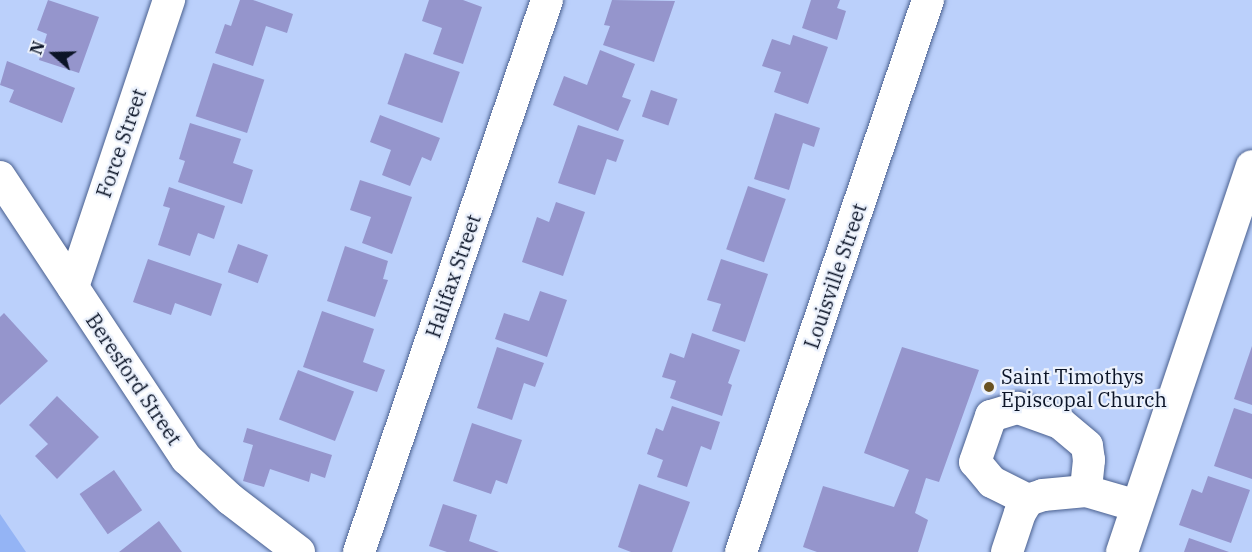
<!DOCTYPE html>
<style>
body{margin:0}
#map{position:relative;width:1252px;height:552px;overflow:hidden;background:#bbd0fb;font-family:"IBM Plex Serif",serif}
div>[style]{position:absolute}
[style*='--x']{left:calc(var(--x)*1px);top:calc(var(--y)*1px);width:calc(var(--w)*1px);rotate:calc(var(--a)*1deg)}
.green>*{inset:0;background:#94b4f5}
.building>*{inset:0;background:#9595cc;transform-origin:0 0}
.roads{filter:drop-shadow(0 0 2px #4a608f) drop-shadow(0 0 2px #4a608f)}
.minor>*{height:32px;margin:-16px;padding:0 16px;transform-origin:16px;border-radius:16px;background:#fff}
.dots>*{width:16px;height:16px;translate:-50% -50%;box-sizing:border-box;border:3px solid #ebf1fc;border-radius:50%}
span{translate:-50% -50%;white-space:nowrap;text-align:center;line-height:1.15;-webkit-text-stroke:4.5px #ebf1fc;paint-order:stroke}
.street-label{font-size:20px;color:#0b1427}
.poi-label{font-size:20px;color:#0b1427}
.left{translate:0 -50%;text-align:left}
.north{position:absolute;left:24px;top:24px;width:60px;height:60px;-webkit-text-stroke:4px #ebf1fc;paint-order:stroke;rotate:290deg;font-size:16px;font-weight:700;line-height:24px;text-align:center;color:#0b1427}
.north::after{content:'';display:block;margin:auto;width:21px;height:27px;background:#0b1427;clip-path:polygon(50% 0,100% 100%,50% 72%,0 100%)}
</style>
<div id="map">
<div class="green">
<i style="clip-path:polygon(0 514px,26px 552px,0 552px)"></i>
</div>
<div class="building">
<i style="clip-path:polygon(48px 0,99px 17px,79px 73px,39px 60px,47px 34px,37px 30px)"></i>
<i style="clip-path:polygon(240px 0,253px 0,293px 14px,287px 33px,266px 26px,253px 66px,215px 53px,225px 24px,231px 26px)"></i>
<i style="clip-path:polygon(429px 0,463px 0,482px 7px,463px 64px,433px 54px,442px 28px,422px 21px)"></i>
<i style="clip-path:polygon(612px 0,675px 1px,654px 62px,603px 45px,610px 26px,604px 25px)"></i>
<i style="clip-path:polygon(811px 0,840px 0,837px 8px,846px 11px,837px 40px,802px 28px)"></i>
<i style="clip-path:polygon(793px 35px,828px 47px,808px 104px,774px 92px,781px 72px,762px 66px,772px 39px,790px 45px)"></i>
<i style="clip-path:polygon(600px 50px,635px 64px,622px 97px,631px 100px,618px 131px,553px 105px,564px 76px,587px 85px)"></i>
<i style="left:405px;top:53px;width:58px;height:54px;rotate:19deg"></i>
<i style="clip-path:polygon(7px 61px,75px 88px,62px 123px,9px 102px,14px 90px,0 85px)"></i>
<i style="left:213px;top:63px;width:54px;height:56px;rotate:18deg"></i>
<i style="left:651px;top:90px;width:28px;height:28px;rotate:19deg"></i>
<i style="clip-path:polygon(775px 113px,820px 128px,814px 147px,803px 143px,789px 190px,754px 179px)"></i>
<i style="clip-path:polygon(380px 115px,440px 138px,431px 161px,422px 157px,410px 186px,382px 175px,391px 150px,370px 142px)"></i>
<i style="clip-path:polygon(190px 123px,241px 139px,233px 163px,253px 170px,242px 204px,178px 182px,185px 161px,179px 159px)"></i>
<i style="clip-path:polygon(578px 125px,624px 140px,616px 162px,607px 159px,595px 195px,558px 183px)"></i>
<i style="clip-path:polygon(360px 180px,412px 197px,392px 254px,362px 243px,371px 217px,350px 210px)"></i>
<i style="left:748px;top:186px;width:40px;height:67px;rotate:19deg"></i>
<i style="clip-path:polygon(169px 187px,225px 206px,214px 239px,198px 233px,190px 256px,158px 245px,170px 208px,163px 206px)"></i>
<i style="clip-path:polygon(556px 202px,585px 212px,563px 276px,522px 262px,537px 217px,549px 222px)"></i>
<i style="left:238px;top:244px;width:32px;height:30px;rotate:20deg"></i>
<i style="clip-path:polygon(345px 246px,388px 261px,383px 279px,388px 280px,375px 317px,327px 301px)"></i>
<i style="clip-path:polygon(148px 259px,222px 284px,211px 316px,175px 303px,171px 315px,133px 302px)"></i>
<i style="clip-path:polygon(721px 259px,768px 274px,745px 342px,712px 331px,721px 304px,707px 300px)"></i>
<i style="clip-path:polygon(540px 291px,567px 300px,547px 357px,495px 339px,504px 313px,529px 321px)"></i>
<i style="clip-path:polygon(322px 311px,374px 329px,363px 362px,385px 370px,377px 392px,303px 367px)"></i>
<i style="clip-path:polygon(4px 313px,48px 361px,0 405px,0 317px)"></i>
<i style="clip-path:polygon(692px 333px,740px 350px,728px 383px,732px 385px,722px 416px,670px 398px,676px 381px,662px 377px,670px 353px,684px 358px)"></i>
<i style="clip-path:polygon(1252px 346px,1252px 405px,1234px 399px)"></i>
<i style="clip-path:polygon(497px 347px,544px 363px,535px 387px,524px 383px,512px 420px,477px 408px)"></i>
<i style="clip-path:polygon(902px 347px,979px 370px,939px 482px,926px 478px,915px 513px,928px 520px,918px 552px,817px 552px,803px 547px,823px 486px,894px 507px,909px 470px,864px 453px)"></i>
<i style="left:298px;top:370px;width:60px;height:53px;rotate:21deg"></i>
<i style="clip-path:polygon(57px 396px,99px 437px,57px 479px,35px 456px,48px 444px,29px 425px)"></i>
<i style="clip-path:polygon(672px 406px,720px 422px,711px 450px,701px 446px,687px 487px,657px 477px,663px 460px,647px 454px,656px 428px,663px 431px)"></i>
<i style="clip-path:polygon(1234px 408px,1252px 414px,1252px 479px,1214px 466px)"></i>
<i style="clip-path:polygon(472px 423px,522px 440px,507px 484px,496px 480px,491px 494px,453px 481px)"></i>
<i style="clip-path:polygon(247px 428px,332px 455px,325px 478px,311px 473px,309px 482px,270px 469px,264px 487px,243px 481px,253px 445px,243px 442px)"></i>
<i style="left:114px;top:470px;width:49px;height:42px;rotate:55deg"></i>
<i style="clip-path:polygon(1208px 476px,1250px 490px,1231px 543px,1179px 525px,1192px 489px,1202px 493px)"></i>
<i style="clip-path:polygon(639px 484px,690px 502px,672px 552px,631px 552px,618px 547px)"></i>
<i style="clip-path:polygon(443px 504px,477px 515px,469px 541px,499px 552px,447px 552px,429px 546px)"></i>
<i style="clip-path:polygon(159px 521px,182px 552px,119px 552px)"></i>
<i style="clip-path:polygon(1189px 538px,1229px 552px,1184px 552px)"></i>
</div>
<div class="roads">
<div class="minor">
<i style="--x:0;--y:177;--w:338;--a:56.5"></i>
<i style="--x:187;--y:459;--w:59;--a:42.9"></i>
<i style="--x:230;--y:499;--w:87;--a:37.5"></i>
<i style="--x:73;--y:287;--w:303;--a:-71.5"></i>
<i style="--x:1028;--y:500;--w:40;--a:-153.4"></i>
<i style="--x:992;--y:482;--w:26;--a:-130"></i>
<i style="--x:975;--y:462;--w:49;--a:-70.8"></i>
<i style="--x:991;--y:416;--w:28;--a:-17"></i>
<i style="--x:1018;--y:408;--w:45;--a:19.7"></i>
<i style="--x:1060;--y:423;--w:35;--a:40"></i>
<i style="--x:1087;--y:446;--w:14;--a:82"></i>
<i style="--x:1089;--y:460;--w:31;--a:96"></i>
<i style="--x:359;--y:552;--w:583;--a:-71.19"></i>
<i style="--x:741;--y:552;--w:583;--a:-71.29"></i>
<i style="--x:1007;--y:552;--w:41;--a:-71.6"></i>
<i style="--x:1020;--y:513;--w:15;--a:-58"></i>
<i style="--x:1028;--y:500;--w:16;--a:-18"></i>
<i style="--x:1043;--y:495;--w:43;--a:-5.3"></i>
<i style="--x:1086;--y:491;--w:53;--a:16.4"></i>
<i style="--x:1122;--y:552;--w:407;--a:-71.4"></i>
</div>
</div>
<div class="dots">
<i style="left:989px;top:387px;background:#695222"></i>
</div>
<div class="street-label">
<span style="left:121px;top:143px;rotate:-71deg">Force Street</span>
<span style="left:453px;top:276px;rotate:-71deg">Halifax Street</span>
<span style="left:835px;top:276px;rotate:-71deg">Louisville Street</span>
<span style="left:134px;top:379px;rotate:56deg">Beresford Street</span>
</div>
<div class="poi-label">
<span class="left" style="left:1001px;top:388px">Saint Timothys<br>Episcopal Church</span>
</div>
<div class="north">N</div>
</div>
